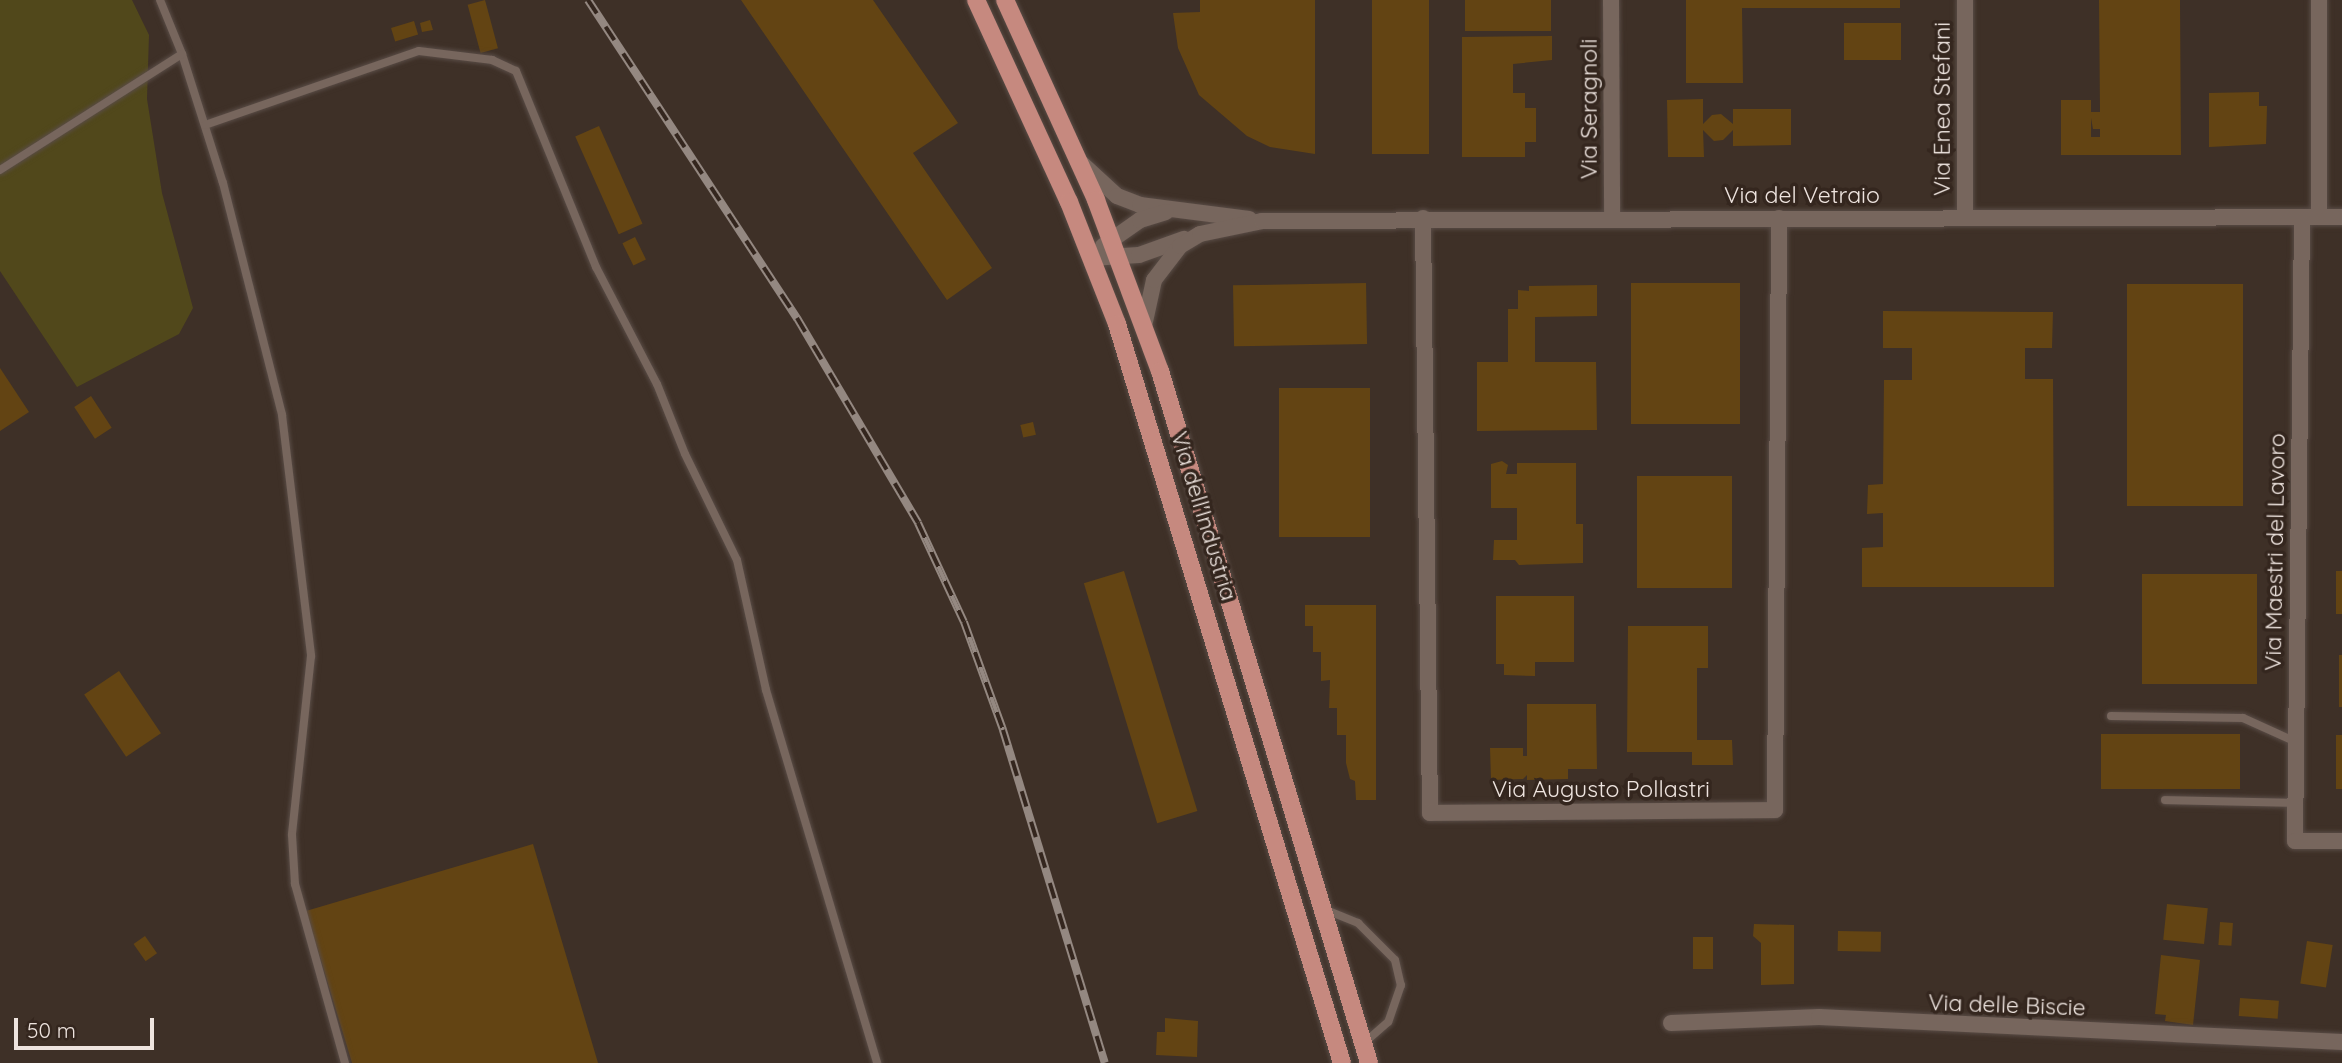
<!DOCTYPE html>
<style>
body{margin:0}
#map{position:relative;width:2342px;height:1063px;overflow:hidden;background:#3e3027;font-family:Quicksand,sans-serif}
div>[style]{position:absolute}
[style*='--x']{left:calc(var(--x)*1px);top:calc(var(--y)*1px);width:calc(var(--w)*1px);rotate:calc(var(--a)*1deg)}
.green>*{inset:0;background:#51481b}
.building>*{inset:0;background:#634413;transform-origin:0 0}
.roads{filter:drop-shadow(0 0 2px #594c46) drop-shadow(0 0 2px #594c46)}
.lane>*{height:8px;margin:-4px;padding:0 4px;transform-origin:4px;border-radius:4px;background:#77665d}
.street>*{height:16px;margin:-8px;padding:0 8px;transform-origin:8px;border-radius:8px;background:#77665d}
.primary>*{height:18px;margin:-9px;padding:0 9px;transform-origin:9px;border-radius:9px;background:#c6897f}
.rail>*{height:8px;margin-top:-4px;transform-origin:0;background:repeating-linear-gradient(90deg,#34261e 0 16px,#948881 0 32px);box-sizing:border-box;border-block:2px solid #948881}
span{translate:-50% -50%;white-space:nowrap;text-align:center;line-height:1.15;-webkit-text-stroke:7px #34261e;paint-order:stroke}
.street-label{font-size:23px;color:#eee4df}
.scale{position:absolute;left:14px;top:1018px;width:140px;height:32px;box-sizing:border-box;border:4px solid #eee4df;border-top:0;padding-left:9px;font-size:21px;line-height:24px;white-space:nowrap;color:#eee4df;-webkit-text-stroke:5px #34261e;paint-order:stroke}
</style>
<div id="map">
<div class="green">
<i style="clip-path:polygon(0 0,132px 0,149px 35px,147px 99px,162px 193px,193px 308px,179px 334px,77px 387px,0 271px)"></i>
</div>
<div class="building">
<i style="left:485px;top:0;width:50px;height:18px;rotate:75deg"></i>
<i style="clip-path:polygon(741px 0,873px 0,958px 123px,913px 153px,992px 268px,947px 300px)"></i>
<i style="clip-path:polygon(1200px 0,1315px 0,1315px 154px,1270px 147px,1247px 136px,1199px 95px,1178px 48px,1173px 13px,1200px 12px)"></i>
<i style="left:1372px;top:0;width:57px;height:154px"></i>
<i style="left:1465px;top:0;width:86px;height:31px"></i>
<i style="clip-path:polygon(1686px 0,1900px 0,1900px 8px,1742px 8px,1743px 83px,1686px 83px)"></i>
<i style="clip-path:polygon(evenodd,2099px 0,2180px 0,2181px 155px,2061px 155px,2061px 100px,2091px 100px,2091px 112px,2100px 112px,2099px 0,2091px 118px,2093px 129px,2100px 129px,2100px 137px,2091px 137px,2091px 118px)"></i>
<i style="clip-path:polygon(430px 20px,433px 30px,422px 32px,420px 23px)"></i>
<i style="left:414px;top:21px;width:14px;height:24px;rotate:73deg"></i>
<i style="left:1844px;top:23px;width:57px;height:37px"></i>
<i style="clip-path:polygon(1552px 36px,1552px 60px,1513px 64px,1513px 93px,1525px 93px,1525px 108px,1536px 108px,1536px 142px,1525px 142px,1525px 157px,1462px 157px,1462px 37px)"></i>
<i style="clip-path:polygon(2259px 92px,2259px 106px,2267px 106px,2266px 144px,2209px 147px,2209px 93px)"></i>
<i style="clip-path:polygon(1703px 99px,1703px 124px,1712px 115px,1721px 114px,1733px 124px,1733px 109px,1791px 109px,1791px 145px,1733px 146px,1733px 130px,1723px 140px,1714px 141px,1703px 130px,1704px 157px,1668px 157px,1667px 100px)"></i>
<i style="left:599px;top:126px;width:107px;height:26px;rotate:66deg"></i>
<i style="left:635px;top:237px;width:25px;height:14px;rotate:64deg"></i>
<i style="left:1366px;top:283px;width:61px;height:133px;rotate:89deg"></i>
<i style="left:1740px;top:283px;width:141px;height:109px;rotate:90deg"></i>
<i style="left:2243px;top:284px;width:222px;height:116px;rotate:90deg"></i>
<i style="clip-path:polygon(1597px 285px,1597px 316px,1535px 317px,1535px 362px,1596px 362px,1597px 430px,1477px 431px,1477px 362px,1508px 362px,1508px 309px,1518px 309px,1518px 290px,1529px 291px,1529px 286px)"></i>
<i style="clip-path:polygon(1883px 311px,2053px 312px,2052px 348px,2025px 348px,2025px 379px,2053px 379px,2054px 587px,1862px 587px,1862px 548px,1883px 547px,1883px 513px,1867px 514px,1868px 485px,1883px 484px,1884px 380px,1912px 380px,1912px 348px,1883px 348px)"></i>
<i style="clip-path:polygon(0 368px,29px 412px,0 431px)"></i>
<i style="left:1279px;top:388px;width:91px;height:149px"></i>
<i style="left:91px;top:396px;width:38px;height:20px;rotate:57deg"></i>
<i style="left:1033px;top:422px;width:13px;height:13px;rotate:77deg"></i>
<i style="clip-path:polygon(1502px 461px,1508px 465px,1506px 474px,1517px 474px,1517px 463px,1576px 463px,1576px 524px,1583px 524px,1583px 563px,1519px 565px,1515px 560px,1493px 560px,1494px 540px,1517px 540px,1517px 508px,1491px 508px,1491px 464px)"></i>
<i style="left:1732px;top:476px;width:112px;height:95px;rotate:90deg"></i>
<i style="left:1124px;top:571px;width:251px;height:42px;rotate:73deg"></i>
<i style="left:2336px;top:571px;width:6px;height:43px"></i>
<i style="left:2142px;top:574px;width:115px;height:110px"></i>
<i style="clip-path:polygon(1496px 596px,1574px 596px,1574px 662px,1535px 662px,1535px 676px,1504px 675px,1504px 664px,1496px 664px)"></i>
<i style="clip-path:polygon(1305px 605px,1376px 605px,1376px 800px,1356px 800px,1355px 781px,1350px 779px,1346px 763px,1346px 735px,1337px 735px,1337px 708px,1329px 708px,1330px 680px,1321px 681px,1321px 652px,1313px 652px,1313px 626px,1305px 626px)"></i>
<i style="clip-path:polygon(1628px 626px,1708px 626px,1708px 668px,1697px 668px,1697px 740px,1732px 740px,1733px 765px,1692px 765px,1692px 752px,1627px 752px)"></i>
<i style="left:2339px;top:655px;width:3px;height:52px"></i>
<i style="left:119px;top:671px;width:75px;height:42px;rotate:56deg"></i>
<i style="clip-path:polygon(1527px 704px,1596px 704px,1597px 769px,1568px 769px,1568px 779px,1527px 780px,1527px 775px,1523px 779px,1491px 780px,1490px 748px,1523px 748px,1523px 756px,1527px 756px)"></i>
<i style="left:2101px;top:734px;width:139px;height:55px"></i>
<i style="left:2336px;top:735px;width:6px;height:54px"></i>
<i style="clip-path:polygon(533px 844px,598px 1063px,352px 1063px,306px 911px)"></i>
<i style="left:2167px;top:904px;width:41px;height:36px;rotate:6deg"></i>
<i style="left:2220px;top:922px;width:13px;height:23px;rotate:4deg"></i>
<i style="clip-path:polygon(1754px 924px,1794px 925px,1794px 984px,1761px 985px,1761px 943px,1753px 936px)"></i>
<i style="left:1838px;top:931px;width:43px;height:20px;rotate:1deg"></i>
<i style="left:145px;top:936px;width:21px;height:14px;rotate:55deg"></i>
<i style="left:1693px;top:937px;width:20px;height:32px"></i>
<i style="left:2307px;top:941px;width:26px;height:43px;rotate:9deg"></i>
<i style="clip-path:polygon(2161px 955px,2200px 960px,2193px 1025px,2165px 1021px,2166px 1015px,2155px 1014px)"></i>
<i style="left:2240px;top:998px;width:39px;height:18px;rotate:4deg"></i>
<i style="clip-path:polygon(1165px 1018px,1198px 1021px,1197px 1057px,1156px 1055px,1157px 1032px,1165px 1032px)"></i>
</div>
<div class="roads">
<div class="lane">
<i style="--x:160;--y:0;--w:58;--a:67.8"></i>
<i style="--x:182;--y:54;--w:135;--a:72.4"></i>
<i style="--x:223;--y:183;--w:239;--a:75.7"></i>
<i style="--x:282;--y:415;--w:243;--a:83.1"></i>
<i style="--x:311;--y:656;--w:180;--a:96.1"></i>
<i style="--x:292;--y:835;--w:49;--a:86.5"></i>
<i style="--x:295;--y:884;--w:186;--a:74.4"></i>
<i style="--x:205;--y:125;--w:226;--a:-19.1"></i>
<i style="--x:419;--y:51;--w:74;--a:7"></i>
<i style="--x:492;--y:60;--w:26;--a:25"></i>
<i style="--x:516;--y:71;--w:212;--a:67.8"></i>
<i style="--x:596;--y:267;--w:132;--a:62.5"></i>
<i style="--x:657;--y:384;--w:75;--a:68.2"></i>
<i style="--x:685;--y:454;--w:118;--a:63.9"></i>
<i style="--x:737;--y:560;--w:133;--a:77.4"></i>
<i style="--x:766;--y:690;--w:389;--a:73.4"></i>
<i style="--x:0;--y:170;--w:216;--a:-32.5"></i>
<i style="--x:2111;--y:716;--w:132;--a:0.9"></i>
<i style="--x:2243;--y:718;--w:58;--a:24.4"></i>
<i style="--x:2165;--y:800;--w:131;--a:1.3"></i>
<i style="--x:1326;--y:910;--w:35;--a:22"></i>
<i style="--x:1358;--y:923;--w:52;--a:45"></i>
<i style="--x:1395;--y:960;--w:26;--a:77"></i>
<i style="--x:1401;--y:985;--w:39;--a:109"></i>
<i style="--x:1388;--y:1022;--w:33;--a:139"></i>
</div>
<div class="street">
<i style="--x:1611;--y:0;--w:218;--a:89.7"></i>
<i style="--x:1965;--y:0;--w:218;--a:90"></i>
<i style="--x:1081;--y:163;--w:49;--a:42.5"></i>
<i style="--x:1117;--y:196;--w:25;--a:21"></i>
<i style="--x:1140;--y:205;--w:110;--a:7.3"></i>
<i style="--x:2302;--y:217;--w:624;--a:90.64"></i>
<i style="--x:2295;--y:841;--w:47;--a:0"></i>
<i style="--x:2319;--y:217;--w:217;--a:-90"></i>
<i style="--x:1423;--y:218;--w:595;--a:89.33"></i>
<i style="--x:1430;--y:813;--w:345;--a:-0.5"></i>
<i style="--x:1775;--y:810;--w:592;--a:-89.61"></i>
<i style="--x:1103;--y:246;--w:45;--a:-35.1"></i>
<i style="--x:1140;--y:220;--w:27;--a:-17"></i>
<i style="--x:1091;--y:258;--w:48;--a:-3.6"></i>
<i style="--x:1139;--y:255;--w:48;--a:-19.6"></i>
<i style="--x:1144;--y:326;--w:47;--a:-77.7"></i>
<i style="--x:1154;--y:280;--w:43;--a:-52.6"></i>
<i style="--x:1180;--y:246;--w:23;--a:-31"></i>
<i style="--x:1200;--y:234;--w:63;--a:-11.8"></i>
<i style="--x:1262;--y:221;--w:1080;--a:-0.21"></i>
<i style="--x:1671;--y:1023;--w:148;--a:-2.3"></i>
<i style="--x:1819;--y:1017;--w:524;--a:2.74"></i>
</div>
<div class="primary">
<i style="--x:976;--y:0;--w:222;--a:65.3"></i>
<i style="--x:1069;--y:202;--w:131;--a:68.5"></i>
<i style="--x:1117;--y:324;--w:772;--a:73.07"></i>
<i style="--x:1005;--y:0;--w:220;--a:65.5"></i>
<i style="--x:1096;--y:200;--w:183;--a:69.5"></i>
<i style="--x:1160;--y:371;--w:723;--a:73.19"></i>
</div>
</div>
<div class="rail">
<i style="--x:588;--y:0;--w:381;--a:56.7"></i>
<i style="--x:797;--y:318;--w:238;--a:59.4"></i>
<i style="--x:918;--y:523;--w:109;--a:65.1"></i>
<i style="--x:964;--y:622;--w:115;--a:70.1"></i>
<i style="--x:1003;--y:730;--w:348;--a:73"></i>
</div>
<div class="street-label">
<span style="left:1589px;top:109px;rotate:-90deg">Via Seragnoli</span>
<span style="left:1942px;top:109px;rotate:-90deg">Via Enea Stefani</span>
<span style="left:1802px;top:195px">Via del Vetraio</span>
<span style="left:1204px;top:516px;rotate:73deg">Via dell'Industria</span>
<span style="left:2275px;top:552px;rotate:-89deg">Via Maestri del Lavoro</span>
<span style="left:1601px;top:789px">Via Augusto Pollastri</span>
<span style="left:2007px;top:1005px;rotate:2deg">Via delle Biscie</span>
</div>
<div class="scale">50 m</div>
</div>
